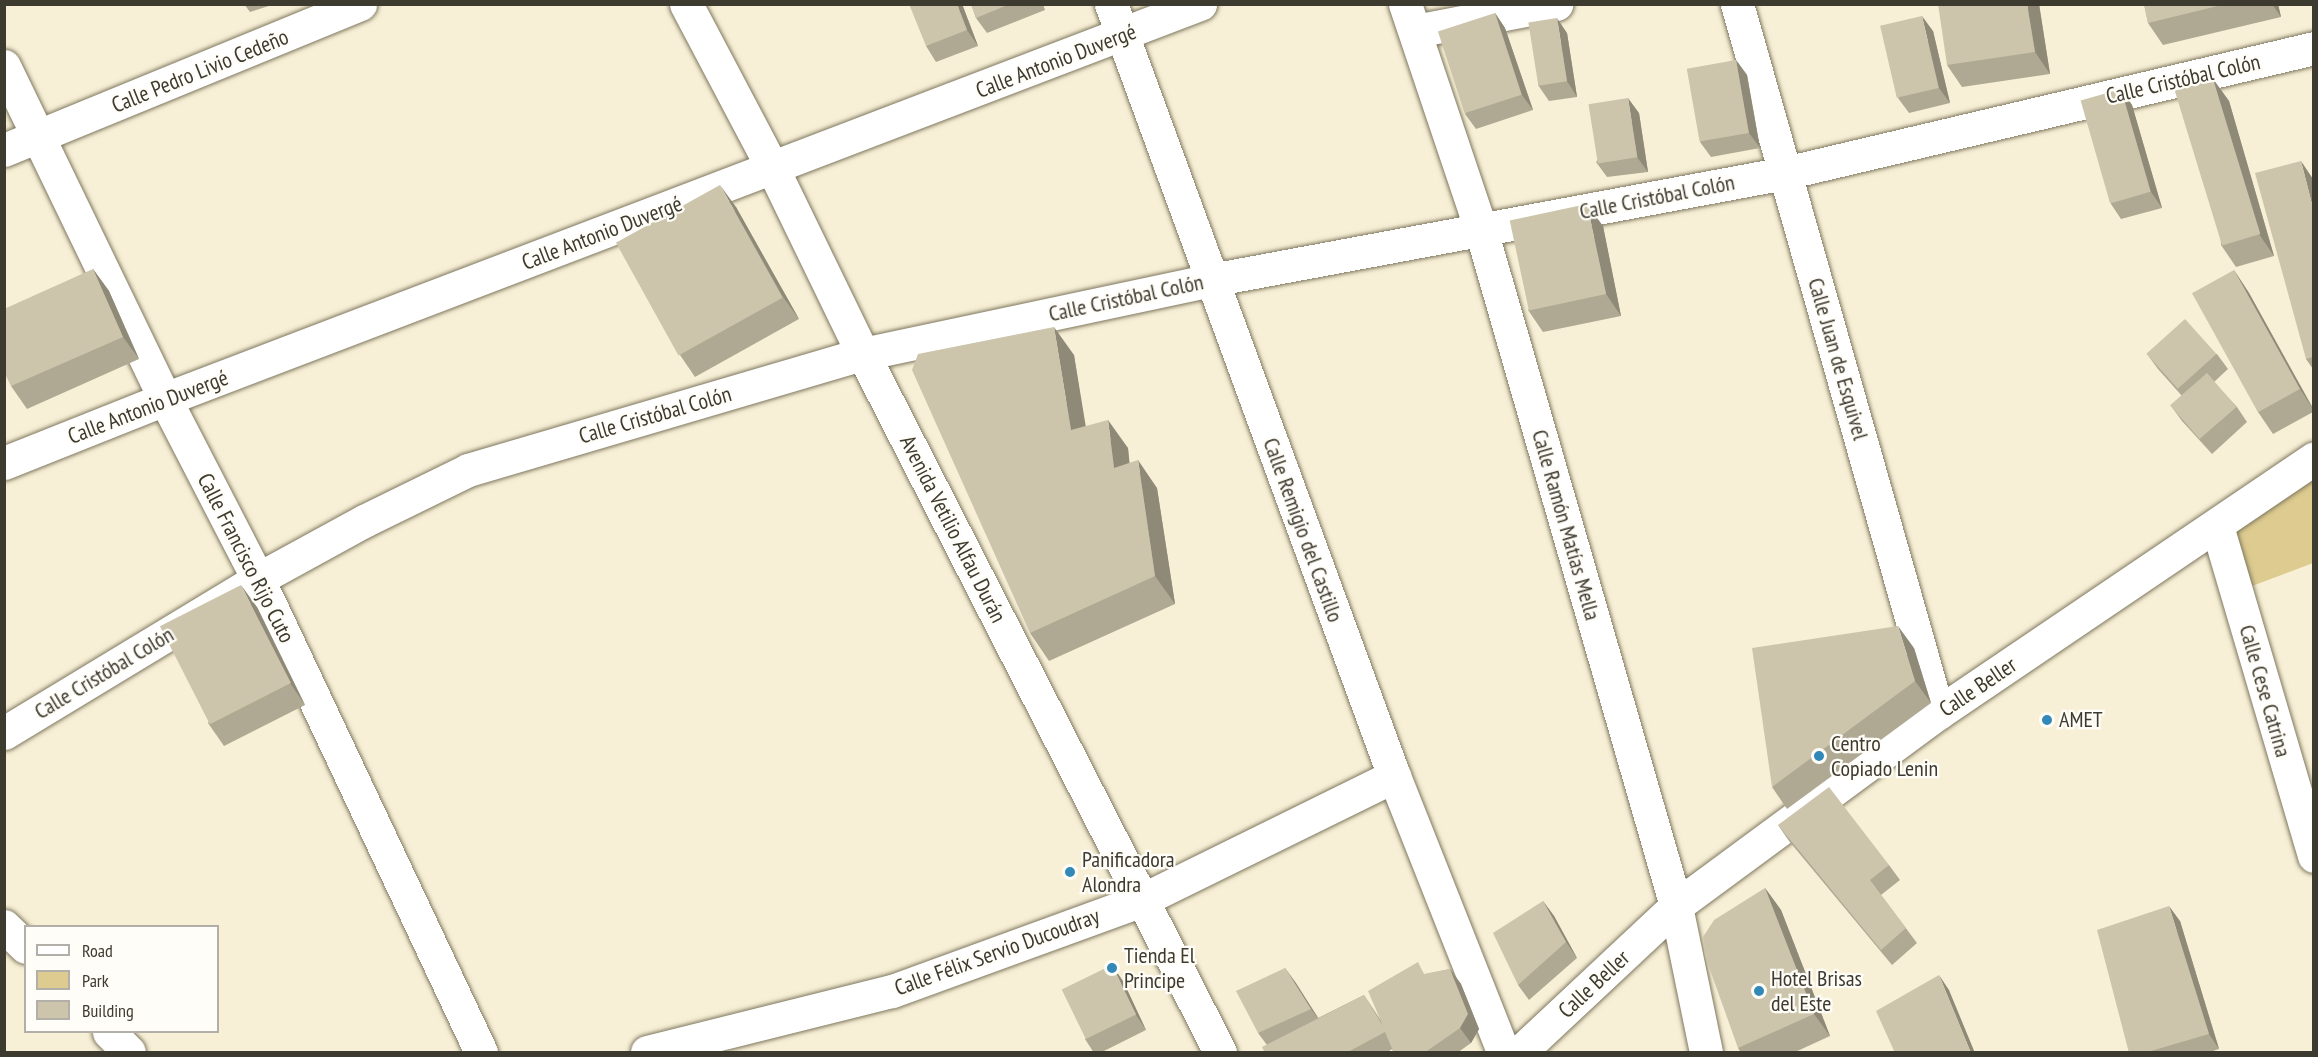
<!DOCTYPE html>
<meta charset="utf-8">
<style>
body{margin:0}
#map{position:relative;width:2318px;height:1057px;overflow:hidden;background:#f8f0d6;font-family:"PT Sans Narrow",sans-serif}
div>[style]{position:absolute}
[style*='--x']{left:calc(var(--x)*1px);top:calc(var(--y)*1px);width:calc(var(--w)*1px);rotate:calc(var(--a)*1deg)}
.green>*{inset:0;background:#ddcb8f}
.roads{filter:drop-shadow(0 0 2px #7e775f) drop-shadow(0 0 2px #7e775f)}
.street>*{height:33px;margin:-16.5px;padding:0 16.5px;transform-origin:16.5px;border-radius:16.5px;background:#fff}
.secondary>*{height:33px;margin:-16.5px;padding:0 16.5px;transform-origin:16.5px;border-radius:16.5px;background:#fff}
.wall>*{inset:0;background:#afa993}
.shaded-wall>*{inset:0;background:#8f8a78}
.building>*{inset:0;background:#ccc5ab;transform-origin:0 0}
.dots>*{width:16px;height:16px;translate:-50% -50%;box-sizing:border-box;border:3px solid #fffdf8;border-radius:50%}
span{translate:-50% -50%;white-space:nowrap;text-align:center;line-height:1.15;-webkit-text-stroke:4.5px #fffdf8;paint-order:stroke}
.street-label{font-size:22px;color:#3d3a2f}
.poi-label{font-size:22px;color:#3d3a2f}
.left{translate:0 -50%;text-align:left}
.frame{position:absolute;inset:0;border:6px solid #3d3a2f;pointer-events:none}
.legend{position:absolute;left:24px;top:925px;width:195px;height:108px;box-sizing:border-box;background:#fffdf8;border:2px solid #b1afa8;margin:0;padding:8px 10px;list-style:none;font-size:18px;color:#3d3a2f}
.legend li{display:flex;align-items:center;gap:12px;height:30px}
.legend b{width:30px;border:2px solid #b1afa8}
</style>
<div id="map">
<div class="green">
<i style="clip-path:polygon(2313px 458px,2313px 563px,2236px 592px,2217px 526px)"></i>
</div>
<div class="roads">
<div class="street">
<i style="--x:1111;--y:4;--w:822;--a:69.87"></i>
<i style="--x:1405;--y:4;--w:238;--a:71.4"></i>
<i style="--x:1481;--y:230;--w:704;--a:73.91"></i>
<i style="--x:1676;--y:906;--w:149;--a:78.4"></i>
<i style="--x:1737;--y:4;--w:737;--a:74.17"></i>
<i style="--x:1415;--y:31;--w:144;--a:-10.8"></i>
<i style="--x:4;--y:66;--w:370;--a:64.2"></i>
<i style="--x:165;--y:399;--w:203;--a:62.7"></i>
<i style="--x:258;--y:579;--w:523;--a:64.76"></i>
<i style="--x:4;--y:150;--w:385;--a:-22.3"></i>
<i style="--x:4;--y:463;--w:173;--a:-21.7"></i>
<i style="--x:165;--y:399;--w:1108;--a:-20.89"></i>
<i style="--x:2217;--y:526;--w:344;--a:73.6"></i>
<i style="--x:4;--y:733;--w:297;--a:-31.2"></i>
<i style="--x:258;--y:579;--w:121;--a:-28.7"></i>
<i style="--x:364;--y:521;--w:116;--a:-26.1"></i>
<i style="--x:468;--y:470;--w:412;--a:-16.4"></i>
<i style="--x:863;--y:354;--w:356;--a:-12"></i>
<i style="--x:1211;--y:280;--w:584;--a:-10.56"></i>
<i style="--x:1785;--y:173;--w:544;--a:-13.29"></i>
<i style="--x:1520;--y:1052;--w:214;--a:-43.1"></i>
<i style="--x:1676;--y:906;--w:325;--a:-36.4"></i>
<i style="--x:1938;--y:713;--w:454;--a:-34.1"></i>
</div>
<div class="secondary">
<i style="--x:686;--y:4;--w:184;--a:62.2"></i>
<i style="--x:772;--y:167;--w:208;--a:64.1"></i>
<i style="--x:863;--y:354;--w:784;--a:62.91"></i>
<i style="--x:4;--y:926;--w:30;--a:44"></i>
<i style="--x:109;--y:1032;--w:28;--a:45"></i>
<i style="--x:647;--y:1052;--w:252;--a:-14"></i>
<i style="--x:892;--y:991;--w:266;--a:-20"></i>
<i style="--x:1142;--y:900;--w:281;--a:-26.2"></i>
<i style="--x:1394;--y:776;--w:297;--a:68.4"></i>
</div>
</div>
<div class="wall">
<i style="clip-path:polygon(244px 4px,275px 4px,250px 12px)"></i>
<i style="clip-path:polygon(962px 4px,978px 46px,936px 62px,926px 46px)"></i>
<i style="clip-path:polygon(971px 4px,1043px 4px,1045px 10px,987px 33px,976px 18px)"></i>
<i style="clip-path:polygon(2039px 4px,2050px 74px,1962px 87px,1947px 65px)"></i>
<i style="clip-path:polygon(2144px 4px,2278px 4px,2281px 17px,2163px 45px,2148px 23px)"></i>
<i style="clip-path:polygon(1495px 13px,1505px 28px,1533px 110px,1476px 129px,1465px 114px)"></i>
<i style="clip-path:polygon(1933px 31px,1950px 103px,1909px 113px,1898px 98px)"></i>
<i style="clip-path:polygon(1567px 33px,1577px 97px,1549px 101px,1538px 85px)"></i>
<i style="clip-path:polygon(1736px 60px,1747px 75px,1760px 148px,1711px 157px,1700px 142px)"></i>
<i style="clip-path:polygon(2213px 79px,2229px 101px,2274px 256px,2236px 267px,2221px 245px)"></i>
<i style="clip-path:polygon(2121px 89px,2132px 105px,2162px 208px,2121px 219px,2111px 204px)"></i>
<i style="clip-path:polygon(1639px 113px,1648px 172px,1607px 177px,1596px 162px)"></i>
<i style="clip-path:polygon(2313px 179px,2313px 369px,2306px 359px)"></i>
<i style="clip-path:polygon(736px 207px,799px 319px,695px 377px,680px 355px)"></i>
<i style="clip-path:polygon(1603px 226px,1621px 316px,1543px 332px,1528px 310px)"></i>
<i style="clip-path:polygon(93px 269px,109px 291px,139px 359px,27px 409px,11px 386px)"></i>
<i style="clip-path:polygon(2234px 270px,2249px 293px,2313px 408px,2313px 412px,2273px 434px,2258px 412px)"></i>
<i style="clip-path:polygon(2147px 354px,2217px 354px,2228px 369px,2214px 382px,2237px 407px,2247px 422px,2212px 454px,2182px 421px,2171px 406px,2182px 396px,2158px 369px)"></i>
<i style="clip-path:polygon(1074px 355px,1085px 426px,1128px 448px,1129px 463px,1157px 488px,1175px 604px,1049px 661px,1030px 633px)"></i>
<i style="clip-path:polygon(257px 607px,305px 705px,224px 746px,208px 723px)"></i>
<i style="clip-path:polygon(1914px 648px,1931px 703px,1787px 809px,1772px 787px)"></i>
<i style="clip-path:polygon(1778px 825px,1889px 865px,1900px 880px,1881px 895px,1917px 943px,1892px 965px,1789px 841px)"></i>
<i style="clip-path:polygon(1765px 888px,1781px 910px,1830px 1036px,1793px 1053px,1741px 1053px,1738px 1048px)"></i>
<i style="clip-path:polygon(1543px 901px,1554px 916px,1577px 958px,1529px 1000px,1518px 985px)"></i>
<i style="clip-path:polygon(2180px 921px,2219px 1049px,2207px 1053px,2129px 1053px)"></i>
<i style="clip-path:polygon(1285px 968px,1318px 1018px,1364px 995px,1380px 1019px,1426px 974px,1450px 969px,1461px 984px,1479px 1029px,1471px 1043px,1457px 1053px,1394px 1053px,1392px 1049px,1386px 1053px,1265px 1053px,1267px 1045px,1258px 1033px)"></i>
<i style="clip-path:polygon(1123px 981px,1146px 1030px,1100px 1053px,1094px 1053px,1085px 1039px)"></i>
</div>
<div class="shaded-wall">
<i style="clip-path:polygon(957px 4px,962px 4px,978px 46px,967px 30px)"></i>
<i style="clip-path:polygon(2027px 4px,2039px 4px,2050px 74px,2035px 52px)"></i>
<i style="clip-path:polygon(2272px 4px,2278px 4px,2281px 17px)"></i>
<i style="clip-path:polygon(1495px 13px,1505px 28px,1533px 110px,1522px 95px)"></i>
<i style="clip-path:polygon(1922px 16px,1933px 31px,1950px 103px,1939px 88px)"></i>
<i style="clip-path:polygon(1557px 18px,1567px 33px,1577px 97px,1567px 81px)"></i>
<i style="clip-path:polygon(1736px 60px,1747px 75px,1760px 148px,1749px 133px)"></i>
<i style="clip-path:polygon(2213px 79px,2229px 101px,2274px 256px,2259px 234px)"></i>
<i style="clip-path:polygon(2121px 89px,2132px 105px,2162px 208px,2151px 192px)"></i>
<i style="clip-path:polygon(1628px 98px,1639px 113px,1648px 172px,1637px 157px)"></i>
<i style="clip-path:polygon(2301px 161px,2313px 179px,2313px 208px)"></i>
<i style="clip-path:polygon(720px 185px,736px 207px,799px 319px,783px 297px)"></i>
<i style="clip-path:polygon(1587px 204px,1603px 226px,1621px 316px,1606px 294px)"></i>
<i style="clip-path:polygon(93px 269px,109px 291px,139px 359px,123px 337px)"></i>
<i style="clip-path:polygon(2234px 270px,2249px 293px,2313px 409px,2300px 389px)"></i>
<i style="clip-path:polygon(1054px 327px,1074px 355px,1091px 458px,1071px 430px)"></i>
<i style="clip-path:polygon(1108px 420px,1128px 448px,1133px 496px,1114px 468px)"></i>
<i style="clip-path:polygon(1138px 460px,1157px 488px,1175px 604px,1155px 576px)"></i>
<i style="clip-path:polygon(241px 585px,257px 607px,305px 705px,290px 683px)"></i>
<i style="clip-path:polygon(1898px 626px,1914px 648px,1931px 703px,1915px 681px)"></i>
<i style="clip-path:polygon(1765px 888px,1781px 910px,1830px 1036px,1814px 1014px)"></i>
<i style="clip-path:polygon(1543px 901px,1554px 916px,1577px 958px,1566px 942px)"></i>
<i style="clip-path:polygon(2169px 906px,2180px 921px,2219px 1049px,2209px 1034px)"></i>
<i style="clip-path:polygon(1112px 965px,1123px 981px,1146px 1030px,1136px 1015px)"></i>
<i style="clip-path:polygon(1285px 968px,1296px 983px,1322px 1024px,1311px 1009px)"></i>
<i style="clip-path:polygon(1450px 969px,1461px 984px,1479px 1029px,1471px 1043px,1460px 1028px)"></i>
<i style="clip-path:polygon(1939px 975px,1949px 990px,1975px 1053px,1971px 1053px)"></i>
</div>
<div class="building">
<i style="clip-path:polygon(909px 4px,957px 4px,967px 30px,926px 46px)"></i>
<i style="clip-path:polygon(971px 4px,1010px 4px,976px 18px)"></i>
<i style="clip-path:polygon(1938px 4px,2027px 4px,2035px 52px,1947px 65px)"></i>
<i style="clip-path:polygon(2144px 4px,2226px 4px,2148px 23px)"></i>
<i style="left:1495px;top:13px;width:86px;height:60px;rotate:72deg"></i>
<i style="left:1922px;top:16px;width:74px;height:43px;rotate:77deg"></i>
<i style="left:1557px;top:18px;width:64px;height:29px;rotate:81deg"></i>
<i style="left:1736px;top:60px;width:74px;height:50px;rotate:80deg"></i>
<i style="left:2213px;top:79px;width:162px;height:40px;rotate:73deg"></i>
<i style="left:2121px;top:89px;width:107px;height:42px;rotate:74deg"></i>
<i style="left:1628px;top:98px;width:60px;height:40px;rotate:81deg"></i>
<i style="clip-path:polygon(2301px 161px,2313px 208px,2313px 357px,2306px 359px,2255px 173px)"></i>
<i style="left:720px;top:185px;width:129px;height:119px;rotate:61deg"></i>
<i style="left:1587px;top:204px;width:92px;height:79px;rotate:78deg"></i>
<i style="clip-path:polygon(93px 269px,123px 337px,11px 386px,4px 372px,4px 309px)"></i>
<i style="left:2234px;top:270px;width:136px;height:48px;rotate:61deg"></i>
<i style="left:2185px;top:319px;width:47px;height:52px;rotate:48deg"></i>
<i style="clip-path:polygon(1054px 327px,1071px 430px,1108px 420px,1114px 468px,1138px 460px,1155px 576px,1030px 633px,912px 370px,918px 354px)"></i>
<i style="left:2207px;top:373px;width:45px;height:49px;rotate:49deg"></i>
<i style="left:241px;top:585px;width:110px;height:91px;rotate:63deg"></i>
<i style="clip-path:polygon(1898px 626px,1915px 681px,1772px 787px,1752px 648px)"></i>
<i style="clip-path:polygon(1829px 787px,1889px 865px,1870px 880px,1906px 928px,1881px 950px,1778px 825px)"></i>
<i style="clip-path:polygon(1765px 888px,1814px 1014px,1738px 1048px,1705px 956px,1703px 937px,1714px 920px)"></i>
<i style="clip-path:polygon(1543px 901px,1566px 942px,1518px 985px,1493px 933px)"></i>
<i style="clip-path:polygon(2169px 906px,2209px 1034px,2144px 1053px,2129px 1053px,2097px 930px)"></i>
<i style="clip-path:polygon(1418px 962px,1424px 974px,1450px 969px,1468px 1014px,1460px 1028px,1424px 1053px,1394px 1053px,1385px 1032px,1346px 1053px,1265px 1053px,1262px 1047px,1364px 995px,1383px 1026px,1368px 991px)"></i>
<i style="left:1112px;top:965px;width:55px;height:56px;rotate:64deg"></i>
<i style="clip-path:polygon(1285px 968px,1311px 1009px,1258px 1033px,1236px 991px)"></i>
<i style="clip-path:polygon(1939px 975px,1971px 1053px,1895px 1053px,1876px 1011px)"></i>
</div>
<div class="dots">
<i style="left:2047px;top:720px;background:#3289b7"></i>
<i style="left:1819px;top:756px;background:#3289b7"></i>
<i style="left:1070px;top:872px;background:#3289b7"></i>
<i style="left:1112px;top:968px;background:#3289b7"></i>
<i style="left:1759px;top:991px;background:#3289b7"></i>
</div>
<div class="street-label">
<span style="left:1056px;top:61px;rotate:-21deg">Calle Antonio Duvergé</span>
<span style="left:200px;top:71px;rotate:-22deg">Calle Pedro Livio Cedeño</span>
<span style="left:2183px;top:79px;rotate:-13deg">Calle Cristóbal Colón</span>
<span style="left:1657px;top:197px;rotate:-11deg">Calle Cristóbal Colón</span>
<span style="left:602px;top:233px;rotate:-21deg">Calle Antonio Duvergé</span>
<span style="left:1126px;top:298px;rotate:-12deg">Calle Cristóbal Colón</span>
<span style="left:1838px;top:359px;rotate:74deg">Calle Juan de Esquivel</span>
<span style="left:148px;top:407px;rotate:-21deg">Calle Antonio Duvergé</span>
<span style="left:655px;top:415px;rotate:-16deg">Calle Cristóbal Colón</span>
<span style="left:1566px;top:525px;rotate:74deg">Calle Ramón Matías Mella</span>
<span style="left:953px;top:529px;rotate:63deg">Avenida Vetilio Alfau Durán</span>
<span style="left:1303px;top:530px;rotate:70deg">Calle Remigio del Castillo</span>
<span style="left:246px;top:558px;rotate:63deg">Calle Francisco Rijo Cuto</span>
<span style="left:104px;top:673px;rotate:-31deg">Calle Cristóbal Colón</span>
<span style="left:1978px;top:687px;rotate:-34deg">Calle Beller</span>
<span style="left:2265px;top:691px;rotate:74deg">Calle Cese Catrina</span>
<span style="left:997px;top:952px;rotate:-20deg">Calle Félix Servio Ducoudray</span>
<span style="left:1594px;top:984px;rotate:-43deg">Calle Beller</span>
</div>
<div class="poi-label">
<span class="left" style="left:2059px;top:720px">AMET</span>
<span class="left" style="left:1831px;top:756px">Centro<br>Copiado Lenin</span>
<span class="left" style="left:1082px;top:872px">Panificadora<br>Alondra</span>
<span class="left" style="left:1124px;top:968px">Tienda El<br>Principe</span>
<span class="left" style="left:1771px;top:991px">Hotel Brisas<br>del Este</span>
</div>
<div class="frame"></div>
<ul class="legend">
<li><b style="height:8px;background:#fff"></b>Road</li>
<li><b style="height:16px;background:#ddcb8f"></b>Park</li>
<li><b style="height:16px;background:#ccc5ab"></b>Building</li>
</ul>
</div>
